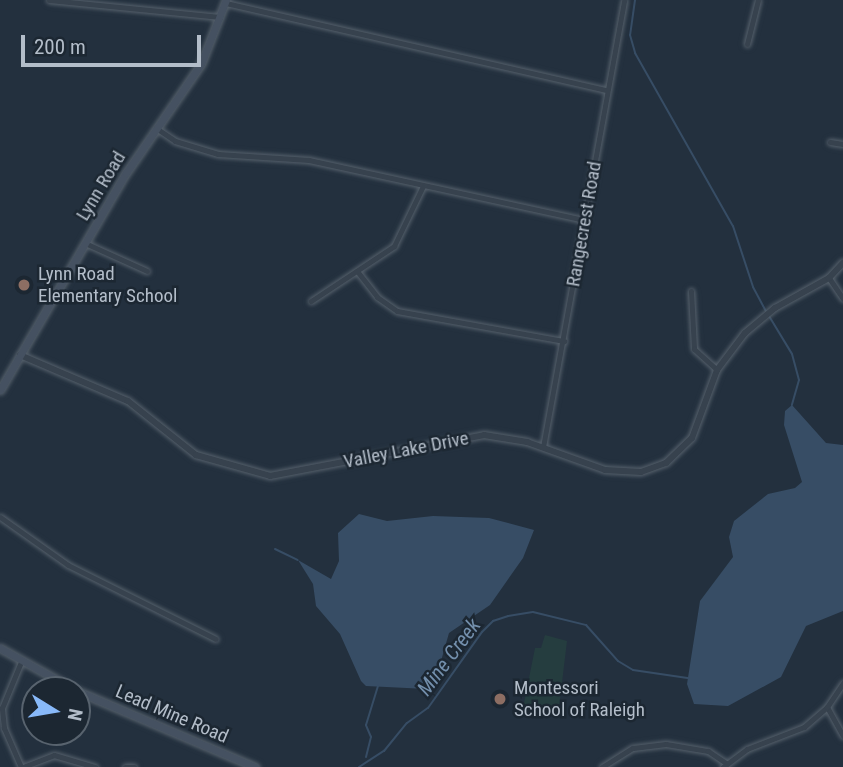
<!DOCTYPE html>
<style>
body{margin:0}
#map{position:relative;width:843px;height:767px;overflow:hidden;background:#23303e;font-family:"Roboto Condensed",sans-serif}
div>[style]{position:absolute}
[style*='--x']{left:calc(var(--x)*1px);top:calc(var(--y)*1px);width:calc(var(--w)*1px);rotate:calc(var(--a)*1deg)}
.green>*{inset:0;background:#253d3f}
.water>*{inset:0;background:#374d65}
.stream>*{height:2px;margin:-1px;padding:0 1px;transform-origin:1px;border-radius:1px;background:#374d65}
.roads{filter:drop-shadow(0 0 2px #55606b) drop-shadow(0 0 2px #55606b)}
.minor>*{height:5px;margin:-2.5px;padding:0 2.5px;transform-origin:2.5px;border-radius:2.5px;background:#37424e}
.tertiary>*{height:6px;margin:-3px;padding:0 3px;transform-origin:3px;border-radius:3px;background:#37424e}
.secondary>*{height:7px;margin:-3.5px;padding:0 3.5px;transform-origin:3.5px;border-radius:3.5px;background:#455161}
.dots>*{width:19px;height:19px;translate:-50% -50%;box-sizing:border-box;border:4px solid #1c2732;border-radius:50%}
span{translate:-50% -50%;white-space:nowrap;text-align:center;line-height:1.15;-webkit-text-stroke:5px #1c2732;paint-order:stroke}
.street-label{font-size:19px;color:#b3bdc9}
.poi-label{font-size:19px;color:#b3bdc9}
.left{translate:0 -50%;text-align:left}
.water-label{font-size:21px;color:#738fac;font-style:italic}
.north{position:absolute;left:21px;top:676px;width:70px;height:70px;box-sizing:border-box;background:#1c2732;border:2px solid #58636e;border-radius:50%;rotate:101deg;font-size:19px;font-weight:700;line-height:28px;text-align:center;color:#b3bdc9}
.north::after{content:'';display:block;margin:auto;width:24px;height:32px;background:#88b9f9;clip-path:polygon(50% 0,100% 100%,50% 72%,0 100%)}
.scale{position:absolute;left:21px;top:35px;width:180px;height:32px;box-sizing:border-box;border:4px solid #b3bdc9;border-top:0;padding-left:9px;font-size:21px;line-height:24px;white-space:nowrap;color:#b3bdc9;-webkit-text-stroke:5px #1c2732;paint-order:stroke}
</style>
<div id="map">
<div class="green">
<i style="clip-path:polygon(545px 635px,567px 641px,558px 716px,523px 708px,535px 648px,541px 648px)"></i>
</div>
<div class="water">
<i style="clip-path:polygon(792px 405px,826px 443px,843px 445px,843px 611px,806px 626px,781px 677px,728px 706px,694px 704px,687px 684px,700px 601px,733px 557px,729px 537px,734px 521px,768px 494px,795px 488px,802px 482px,784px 425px,785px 411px)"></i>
<i style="clip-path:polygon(359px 514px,387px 521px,433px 516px,489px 518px,534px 530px,523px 558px,490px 605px,449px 633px,435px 682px,427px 689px,366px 686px,361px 681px,340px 634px,316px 606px,313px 584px,298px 560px,331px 579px,339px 561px,338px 533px)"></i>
</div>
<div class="stream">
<i style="--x:635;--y:0;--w:35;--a:98"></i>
<i style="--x:630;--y:35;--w:19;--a:74"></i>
<i style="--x:635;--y:53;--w:199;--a:60.5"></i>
<i style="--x:733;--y:226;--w:64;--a:71.8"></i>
<i style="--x:753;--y:287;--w:27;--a:62"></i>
<i style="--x:769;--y:316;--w:44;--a:58.8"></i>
<i style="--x:792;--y:354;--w:27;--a:75"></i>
<i style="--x:799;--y:380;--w:26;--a:106"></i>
<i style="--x:275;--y:549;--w:25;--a:26"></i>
<i style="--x:366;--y:757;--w:21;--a:-76"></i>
<i style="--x:371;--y:737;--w:13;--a:-113"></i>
<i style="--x:366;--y:725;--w:41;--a:-72.9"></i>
<i style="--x:359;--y:767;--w:30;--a:-33"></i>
<i style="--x:384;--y:751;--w:36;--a:-51"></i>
<i style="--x:407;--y:723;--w:26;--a:-36"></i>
<i style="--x:428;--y:708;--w:93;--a:-54.6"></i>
<i style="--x:482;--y:632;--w:16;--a:-45"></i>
<i style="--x:493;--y:621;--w:16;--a:-18"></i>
<i style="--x:508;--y:616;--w:25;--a:-9"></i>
<i style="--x:533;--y:612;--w:55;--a:13.8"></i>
<i style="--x:586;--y:625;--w:48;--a:48.4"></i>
<i style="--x:618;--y:661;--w:17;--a:31"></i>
<i style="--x:633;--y:670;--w:55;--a:8.4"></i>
</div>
<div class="roads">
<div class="minor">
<i style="--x:49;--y:0;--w:172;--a:5.7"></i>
<i style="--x:226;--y:3;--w:391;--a:12.9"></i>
<i style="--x:747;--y:44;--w:45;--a:-76"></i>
<i style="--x:156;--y:128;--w:23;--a:34"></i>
<i style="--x:175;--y:141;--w:45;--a:16.8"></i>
<i style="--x:218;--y:154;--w:91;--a:3.8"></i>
<i style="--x:309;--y:160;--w:282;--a:12.3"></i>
<i style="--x:830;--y:142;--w:13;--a:9"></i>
<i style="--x:85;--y:243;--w:68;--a:24.3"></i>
<i style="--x:357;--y:271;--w:33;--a:52"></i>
<i style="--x:377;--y:297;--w:24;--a:35"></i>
<i style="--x:397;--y:311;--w:170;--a:10.2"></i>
<i style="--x:829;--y:278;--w:25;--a:56"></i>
<i style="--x:691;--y:291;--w:58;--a:87"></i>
<i style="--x:694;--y:349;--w:31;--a:42"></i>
<i style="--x:311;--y:301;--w:100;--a:-33.5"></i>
<i style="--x:394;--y:246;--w:67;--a:-64.2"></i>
<i style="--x:543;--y:447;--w:454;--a:-79.7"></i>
<i style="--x:0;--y:517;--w:83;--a:35.2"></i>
<i style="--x:68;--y:565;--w:165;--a:26.6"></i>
<i style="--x:827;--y:707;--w:33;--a:61"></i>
<i style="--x:21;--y:767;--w:43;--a:-113.6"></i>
<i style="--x:4;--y:728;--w:20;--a:-96"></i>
<i style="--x:2;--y:708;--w:50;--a:-67.6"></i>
<i style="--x:23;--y:767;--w:33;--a:-21"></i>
<i style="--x:54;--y:755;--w:43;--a:16.3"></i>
<i style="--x:125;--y:767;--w:9;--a:0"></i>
<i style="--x:602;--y:767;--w:36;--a:-32"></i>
<i style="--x:633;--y:748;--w:33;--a:-7"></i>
<i style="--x:666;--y:744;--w:43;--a:9.5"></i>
<i style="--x:708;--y:751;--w:22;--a:34"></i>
<i style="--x:723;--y:767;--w:30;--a:-37"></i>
<i style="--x:747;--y:749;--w:61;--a:-21.1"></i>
<i style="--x:804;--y:727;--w:30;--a:-41"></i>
<i style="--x:827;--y:707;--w:29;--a:-56"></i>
</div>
<div class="tertiary">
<i style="--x:20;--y:355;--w:117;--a:23.1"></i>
<i style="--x:128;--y:401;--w:87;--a:38.5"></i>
<i style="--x:196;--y:455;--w:77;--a:15.8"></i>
<i style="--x:270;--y:476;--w:218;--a:-10.8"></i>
<i style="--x:484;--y:435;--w:44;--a:9.2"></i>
<i style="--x:527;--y:442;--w:83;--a:19.7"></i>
<i style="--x:605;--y:470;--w:36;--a:3"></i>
<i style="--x:641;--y:472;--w:27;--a:-20"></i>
<i style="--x:666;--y:463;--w:36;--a:-44"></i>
<i style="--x:692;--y:438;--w:72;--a:-69.8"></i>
<i style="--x:717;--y:370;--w:46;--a:-52.9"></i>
<i style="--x:745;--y:333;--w:39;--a:-40"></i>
<i style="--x:775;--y:308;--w:62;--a:-29.1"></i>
<i style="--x:829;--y:278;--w:21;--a:-47"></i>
</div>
<div class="secondary">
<i style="--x:0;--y:390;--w:251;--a:-59.9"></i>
<i style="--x:126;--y:173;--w:132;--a:-55.5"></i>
<i style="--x:201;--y:64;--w:69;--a:-68.7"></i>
<i style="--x:0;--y:648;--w:86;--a:29.2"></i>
<i style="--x:77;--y:691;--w:194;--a:23.1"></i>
</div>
</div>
<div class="dots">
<i style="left:24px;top:285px;background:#8d6e63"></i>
<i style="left:500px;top:699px;background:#8d6e63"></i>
</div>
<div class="street-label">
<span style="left:101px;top:186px;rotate:-59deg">Lynn Road</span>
<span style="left:584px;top:224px;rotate:-80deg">Rangecrest Road</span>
<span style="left:406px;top:450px;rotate:-11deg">Valley Lake Drive</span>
<span style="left:172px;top:714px;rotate:23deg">Lead Mine Road</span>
</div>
<div class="poi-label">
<span class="left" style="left:38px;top:285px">Lynn Road<br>Elementary School</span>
<span class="left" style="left:514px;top:699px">Montessori<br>School of Raleigh</span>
</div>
<div class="water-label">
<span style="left:449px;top:657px;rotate:-53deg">Mine Creek</span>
</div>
<div class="north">N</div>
<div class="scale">200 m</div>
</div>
